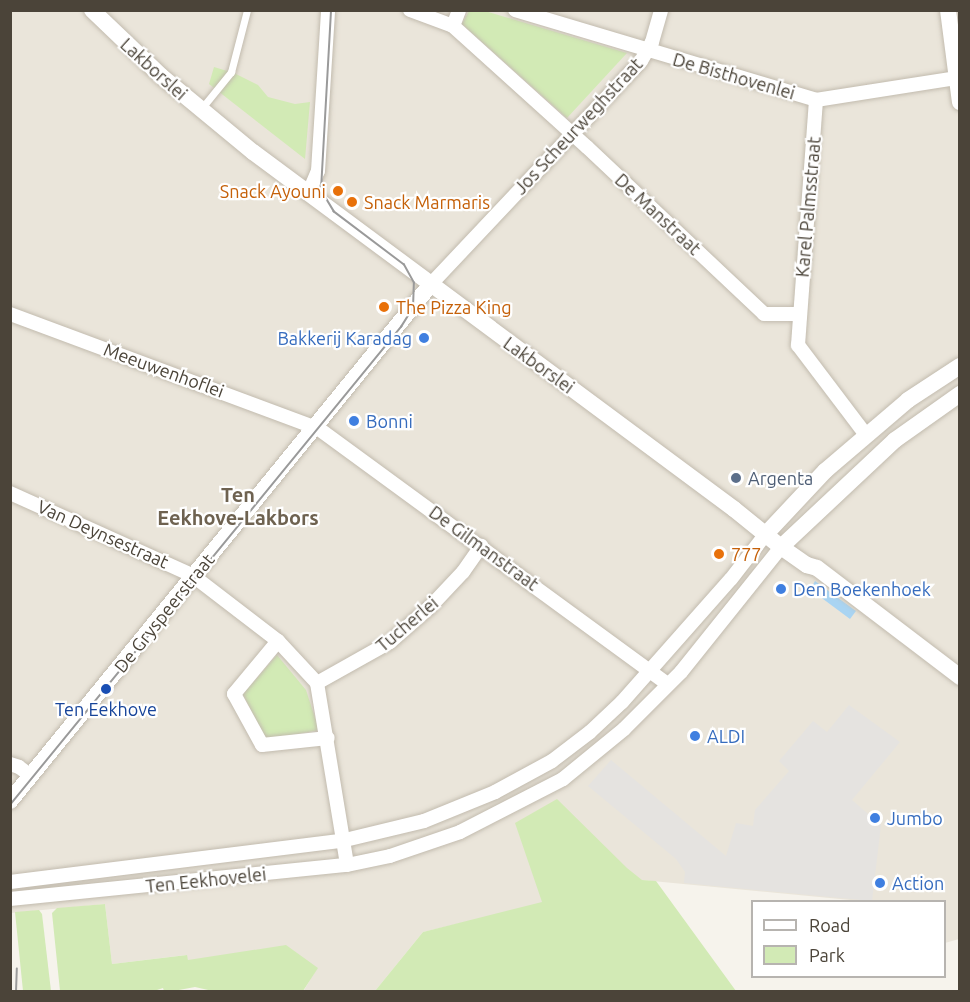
<!DOCTYPE html>
<style>
body{margin:0}
#map{position:relative;width:970px;height:1002px;overflow:hidden;background:#f6f3ec;font-family:Ubuntu,sans-serif}
div>[style]{position:absolute}
[style*='--x']{left:calc(var(--x)*1px);top:calc(var(--y)*1px);width:calc(var(--w)*1px);rotate:calc(var(--a)*1deg)}
.residential>*{inset:0;background:#eae5da}
.green>*{inset:0;background:#d2eab5}
.parking>*{inset:0;background:#e5e3e0}
.water>*{inset:0;background:#a9d4f2}
.roads{filter:drop-shadow(0 0 2px #c2bbae) drop-shadow(0 0 2px #c2bbae)}
.service>*{height:7px;margin:-3.5px;padding:0 3.5px;transform-origin:3.5px;border-radius:3.5px;background:#fff}
.minor>*{height:14px;margin:-7px;padding:0 7px;transform-origin:7px;border-radius:7px;background:#fff}
.tertiary>*{height:16px;margin:-8px;padding:0 8px;transform-origin:8px;border-radius:8px;background:#fff}
.tram>*{height:1.5px;margin:-0.75px;padding:0 0.75px;transform-origin:0.75px;border-radius:0.75px;background:#9a9a9a}
.dots>*{width:16px;height:16px;translate:-50% -50%;box-sizing:border-box;border:3px solid #fff;border-radius:50%}
span{translate:-50% -50%;white-space:nowrap;text-align:center;line-height:1.15;-webkit-text-stroke:4.5px #fff;paint-order:stroke}
.street-label{font-size:18px;color:#4b4439}
.food-label{font-size:18px;color:#c56008}
.right{translate:-100% -50%;text-align:right}
.left{translate:0 -50%;text-align:left}
.shop-label{font-size:18px;color:#366cbe}
.service-label{font-size:18px;color:#4e5e75}
.transit-label{font-size:18px;color:#164399}
.neighbourhood-label{font-size:20px;color:#6e6250;font-weight:700}
.frame{position:absolute;inset:0;border:12px solid #4b4439;pointer-events:none}
.legend{position:absolute;left:751px;top:900px;width:195px;height:78px;box-sizing:border-box;background:#fff;border:2px solid #b7b4b0;margin:0;padding:8px 10px;list-style:none;font-size:18px;color:#4b4439}
.legend li{display:flex;align-items:center;gap:12px;height:30px}
.legend b{width:30px;border:2px solid #b7b4b0}
</style>
<div id="map">
<div class="residential">
<i style="clip-path:polygon(11px 11px,959px 11px,959px 939px,945px 943px,944px 902px,861px 901px,642px 880px,423px 932px,375px 991px,303px 992px,317px 968px,188px 960px,186px 955px,112px 964px,105px 904px,11px 913px)"></i>
</div>
<div class="green">
<i style="clip-path:polygon(469px 11px,485px 11px,627px 53px,567px 118px,462px 24px)"></i>
<i style="clip-path:polygon(214px 67px,234px 73px,258px 85px,268px 97px,295px 104px,310px 102px,305px 159px,209px 84px)"></i>
<i style="clip-path:polygon(277px 655px,306px 690px,319px 730px,266px 740px,243px 694px)"></i>
<i style="clip-path:polygon(557px 799px,627px 868px,642px 880px,656px 881px,736px 991px,375px 991px,423px 932px,542px 902px,515px 823px)"></i>
<i style="clip-path:polygon(105px 904px,112px 964px,187px 955px,188px 960px,286px 945px,318px 968px,303px 991px,217px 992px,195px 987px,168px 992px,164px 991px,163px 988px,151px 992px,60px 991px,52px 913px,57px 908px)"></i>
<i style="clip-path:polygon(39px 910px,42px 914px,51px 991px,23px 991px,15px 912px)"></i>
</div>
<div class="parking">
<i style="clip-path:polygon(849px 705px,900px 742px,852px 800px,881px 825px,872px 901px,684px 883px,685px 872px,676px 859px,588px 786px,611px 760px,726px 856px,736px 823px,753px 826px,755px 810px,789px 771px,779px 761px,813px 721px,827px 732px)"></i>
</div>
<div class="water">
<i style="clip-path:polygon(815px 581px,856px 611px,850px 619px,815px 593px,811px 588px)"></i>
</div>
<div class="roads">
<div class="service">
<i style="--x:201;--y:109;--w:48;--a:-51"></i>
<i style="--x:231;--y:72;--w:64;--a:-75.5"></i>
</div>
<div class="minor">
<i style="--x:410;--y:10;--w:46;--a:20.4"></i>
<i style="--x:453;--y:26;--w:181;--a:42.1"></i>
<i style="--x:587;--y:147;--w:243;--a:43.3"></i>
<i style="--x:764;--y:314;--w:35;--a:0"></i>
<i style="--x:515;--y:10;--w:314;--a:16.6"></i>
<i style="--x:816;--y:100;--w:143;--a:-8.9"></i>
<i style="--x:453;--y:26;--w:17;--a:-69"></i>
<i style="--x:816;--y:100;--w:246;--a:94.2"></i>
<i style="--x:798;--y:345;--w:113;--a:52.9"></i>
<i style="--x:309;--y:192;--w:23;--a:-67"></i>
<i style="--x:318;--y:171;--w:161;--a:-86.4"></i>
<i style="--x:431;--y:284;--w:306;--a:-46.7"></i>
<i style="--x:641;--y:61;--w:22;--a:-60"></i>
<i style="--x:652;--y:42;--w:33;--a:-74"></i>
<i style="--x:10;--y:314;--w:330;--a:20.4"></i>
<i style="--x:319;--y:429;--w:432;--a:36.2"></i>
<i style="--x:10;--y:493;--w:200;--a:24.3"></i>
<i style="--x:192;--y:575;--w:108;--a:37.5"></i>
<i style="--x:278;--y:641;--w:57;--a:47.1"></i>
<i style="--x:317;--y:683;--w:184;--a:80.6"></i>
<i style="--x:278;--y:641;--w:69;--a:129.7"></i>
<i style="--x:234;--y:694;--w:58;--a:61.2"></i>
<i style="--x:262;--y:745;--w:66;--a:-6.1"></i>
<i style="--x:317;--y:683;--w:84;--a:-29.3"></i>
<i style="--x:390;--y:642;--w:53;--a:-41.2"></i>
<i style="--x:430;--y:607;--w:48;--a:-46.7"></i>
<i style="--x:463;--y:572;--w:32;--a:-55"></i>
<i style="--x:10;--y:764;--w:9;--a:18"></i>
<i style="--x:19;--y:767;--w:15;--a:37"></i>
<i style="--x:10;--y:882;--w:334;--a:-7.1"></i>
<i style="--x:341;--y:841;--w:85;--a:-13.5"></i>
<i style="--x:424;--y:821;--w:77;--a:-22.2"></i>
<i style="--x:495;--y:792;--w:65;--a:-28.5"></i>
<i style="--x:552;--y:761;--w:48;--a:-37.3"></i>
<i style="--x:590;--y:732;--w:44;--a:-43.2"></i>
<i style="--x:622;--y:702;--w:164;--a:-48.5"></i>
<i style="--x:731;--y:579;--w:56;--a:-52.3"></i>
<i style="--x:10;--y:899;--w:339;--a:-5.8"></i>
<i style="--x:347;--y:865;--w:44;--a:-11.8"></i>
<i style="--x:390;--y:856;--w:74;--a:-18.9"></i>
<i style="--x:460;--y:832;--w:116;--a:-27.2"></i>
<i style="--x:563;--y:779;--w:79;--a:-39.3"></i>
<i style="--x:624;--y:729;--w:81;--a:-45"></i>
<i style="--x:681;--y:672;--w:160;--a:-51.3"></i>
</div>
<div class="tertiary">
<i style="--x:92;--y:10;--w:95;--a:43.7"></i>
<i style="--x:161;--y:76;--w:119;--a:39.6"></i>
<i style="--x:253;--y:152;--w:599;--a:36.58"></i>
<i style="--x:734;--y:509;--w:60;--a:39"></i>
<i style="--x:781;--y:547;--w:32;--a:35"></i>
<i style="--x:807;--y:565;--w:10;--a:17"></i>
<i style="--x:817;--y:568;--w:180;--a:37.3"></i>
<i style="--x:948;--y:10;--w:93;--a:82.6"></i>
<i style="--x:765;--y:535;--w:88;--a:-46.8"></i>
<i style="--x:825;--y:471;--w:109;--a:-40.5"></i>
<i style="--x:908;--y:400;--w:62;--a:-33.2"></i>
<i style="--x:781;--y:547;--w:156;--a:-43.2"></i>
<i style="--x:895;--y:440;--w:80;--a:-35.3"></i>
<i style="--x:10;--y:801;--w:667;--a:-50.84"></i>
</div>
</div>
<div class="tram">
<i style="--x:10;--y:805;--w:618;--a:-50.72"></i>
<i style="--x:401;--y:327;--w:22;--a:-58"></i>
<i style="--x:413;--y:308;--w:25;--a:-88"></i>
<i style="--x:414;--y:283;--w:21;--a:-119"></i>
<i style="--x:404;--y:265;--w:88;--a:-142.9"></i>
<i style="--x:334;--y:212;--w:26;--a:-121"></i>
<i style="--x:321;--y:190;--w:180;--a:-86.8"></i>
<i style="--x:16;--y:992;--w:23;--a:-88"></i>
</div>
<div class="dots">
<i style="left:338px;top:191px;background:#e8710a"></i>
<i style="left:352px;top:202px;background:#e8710a"></i>
<i style="left:384px;top:307px;background:#e8710a"></i>
<i style="left:424px;top:338px;background:#3f7fe0"></i>
<i style="left:354px;top:421px;background:#3f7fe0"></i>
<i style="left:736px;top:478px;background:#5c6f8a"></i>
<i style="left:719px;top:554px;background:#e8710a"></i>
<i style="left:781px;top:589px;background:#3f7fe0"></i>
<i style="left:106px;top:689px;background:#1a4fb4"></i>
<i style="left:695px;top:736px;background:#3f7fe0"></i>
<i style="left:875px;top:818px;background:#3f7fe0"></i>
<i style="left:880px;top:883px;background:#3f7fe0"></i>
</div>
<div class="street-label">
<span style="left:154px;top:69px;rotate:42deg">Lakborslei</span>
<span style="left:734px;top:76px;rotate:16deg">De Bisthovenlei</span>
<span style="left:578px;top:126px;rotate:-47deg">Jos Scheurweghstraat</span>
<span style="left:808px;top:207px;rotate:-85deg">Karel Palmsstraat</span>
<span style="left:658px;top:214px;rotate:43deg">De Manstraat</span>
<span style="left:539px;top:365px;rotate:36deg">Lakborslei</span>
<span style="left:164px;top:370px;rotate:20deg">Meeuwenhoflei</span>
<span style="left:103px;top:534px;rotate:24deg">Van Deynsestraat</span>
<span style="left:484px;top:548px;rotate:36deg">De Gilmanstraat</span>
<span style="left:164px;top:613px;rotate:-51deg">De Gryspeerstraat</span>
<span style="left:407px;top:624px;rotate:-40deg">Tucherlei</span>
<span style="left:206px;top:880px;rotate:-6deg">Ten Eekhovelei</span>
</div>
<div class="food-label">
<span class="right" style="left:326px;top:191px">Snack Ayouni</span>
<span class="left" style="left:364px;top:202px">Snack Marmaris</span>
<span class="left" style="left:396px;top:307px">The Pizza King</span>
<span class="left" style="left:731px;top:554px">777</span>
</div>
<div class="shop-label">
<span class="right" style="left:412px;top:338px">Bakkerij Karadag</span>
<span class="left" style="left:366px;top:421px">Bonni</span>
<span class="left" style="left:793px;top:589px">Den Boekenhoek</span>
<span class="left" style="left:707px;top:736px">ALDI</span>
<span class="left" style="left:887px;top:818px">Jumbo</span>
<span class="left" style="left:892px;top:883px">Action</span>
</div>
<div class="service-label">
<span class="left" style="left:748px;top:478px">Argenta</span>
</div>
<div class="transit-label">
<span style="left:106px;top:709px">Ten Eekhove</span>
</div>
<div class="neighbourhood-label">
<span style="left:238px;top:506px">Ten<br>Eekhove-Lakbors</span>
</div>
<div class="frame"></div>
<ul class="legend">
<li><b style="height:8px;background:#fff"></b>Road</li>
<li><b style="height:16px;background:#d2eab5"></b>Park</li>
</ul>
</div>
